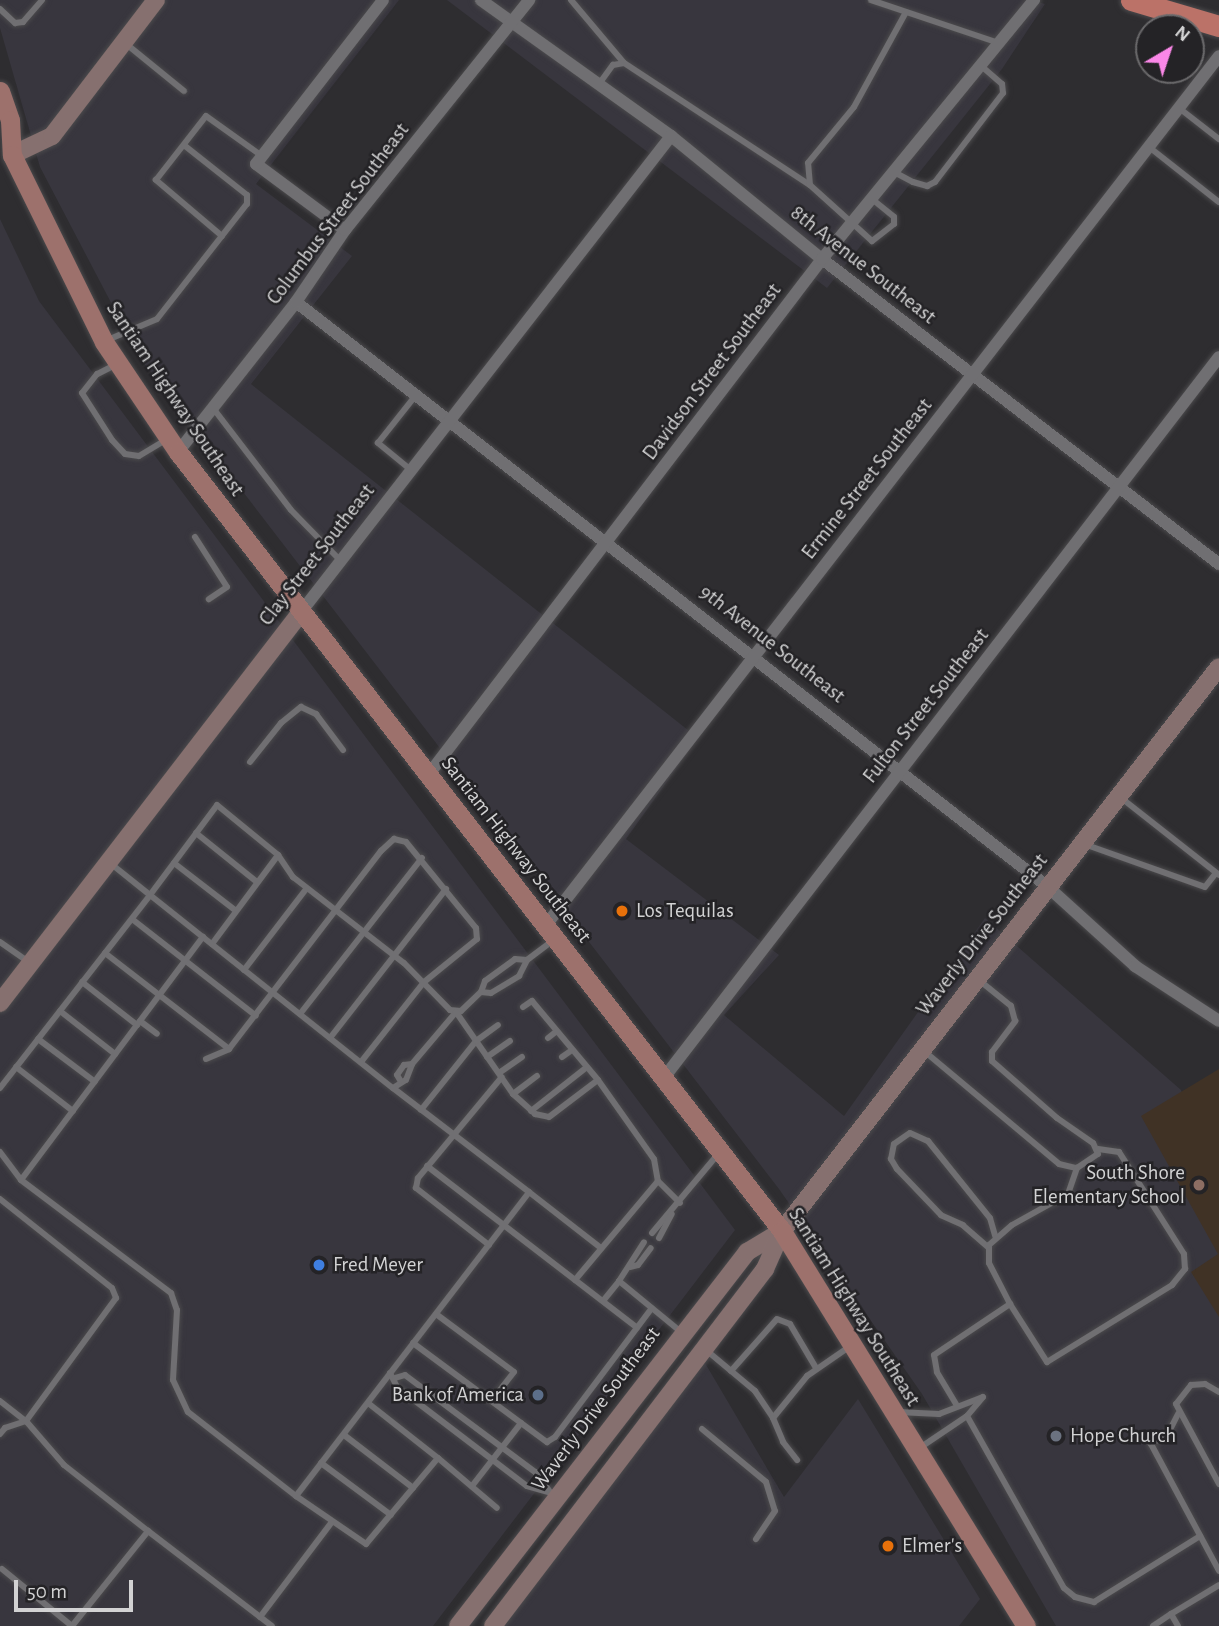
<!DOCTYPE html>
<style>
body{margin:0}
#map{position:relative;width:1219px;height:1626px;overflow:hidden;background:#2e2d30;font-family:"Alegreya Sans",sans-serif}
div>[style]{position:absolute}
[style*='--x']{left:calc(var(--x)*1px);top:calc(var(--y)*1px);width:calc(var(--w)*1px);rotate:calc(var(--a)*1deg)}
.built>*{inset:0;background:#38363e}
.industrial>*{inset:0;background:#403225}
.roads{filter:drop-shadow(0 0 2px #4b4a4c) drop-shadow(0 0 2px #4b4a4c)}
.lane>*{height:6px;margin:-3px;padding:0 3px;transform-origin:3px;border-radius:3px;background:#706f72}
.street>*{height:12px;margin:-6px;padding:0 6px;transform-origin:6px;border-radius:6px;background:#706f72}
.secondary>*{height:18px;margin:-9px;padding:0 9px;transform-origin:9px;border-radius:9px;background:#86706f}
.primary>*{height:19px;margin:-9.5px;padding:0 9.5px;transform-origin:9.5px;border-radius:9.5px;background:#9d716c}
.highway>*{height:21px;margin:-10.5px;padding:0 10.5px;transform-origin:10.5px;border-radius:10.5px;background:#bb7268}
.dots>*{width:19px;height:19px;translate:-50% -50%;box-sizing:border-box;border:4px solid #242326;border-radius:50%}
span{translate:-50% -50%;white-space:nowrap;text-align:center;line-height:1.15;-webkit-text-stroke:5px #242326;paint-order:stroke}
.street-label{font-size:21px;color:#d2d2d3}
.poi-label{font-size:21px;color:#d2d2d3}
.left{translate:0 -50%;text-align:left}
.right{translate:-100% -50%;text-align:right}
.north{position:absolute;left:1135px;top:14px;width:70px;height:70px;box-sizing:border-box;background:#242326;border:2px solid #6a696b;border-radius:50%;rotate:39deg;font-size:19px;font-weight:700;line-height:28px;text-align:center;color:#d2d2d3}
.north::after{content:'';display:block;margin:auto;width:24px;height:32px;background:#fa87e7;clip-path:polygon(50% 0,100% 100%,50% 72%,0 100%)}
.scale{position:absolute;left:14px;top:1580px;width:119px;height:32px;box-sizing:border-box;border:4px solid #d2d2d3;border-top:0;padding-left:9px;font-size:21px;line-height:24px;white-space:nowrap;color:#d2d2d3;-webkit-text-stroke:5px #242326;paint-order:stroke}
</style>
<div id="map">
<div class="built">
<i style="clip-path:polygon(0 0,399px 0,256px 184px,352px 256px,251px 384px,698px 738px,626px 839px,779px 955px,724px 1015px,844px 1116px,985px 918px,1181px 1090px,1219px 1224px,1219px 1626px,1056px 1626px,922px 1394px,779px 1189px,140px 358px,40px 167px,0 28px)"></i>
<i style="clip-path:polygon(447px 0,1031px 0,1045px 4px,1002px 69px,827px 288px)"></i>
<i style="clip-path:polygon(0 219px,39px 301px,735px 1230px,433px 1626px,0 1626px)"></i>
<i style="clip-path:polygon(705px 1363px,784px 1497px,858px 1399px,980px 1599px,959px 1626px,502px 1626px)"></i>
</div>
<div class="industrial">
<i style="clip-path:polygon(1219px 1069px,1219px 1317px,1191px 1272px,1218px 1254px,1141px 1116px)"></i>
</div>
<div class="roads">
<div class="lane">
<i style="--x:571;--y:0;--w:82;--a:49.9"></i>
<i style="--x:871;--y:0;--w:135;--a:18.6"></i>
<i style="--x:0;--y:9;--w:21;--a:43"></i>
<i style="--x:15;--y:23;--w:8;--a:-7"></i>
<i style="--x:23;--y:22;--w:29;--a:-49"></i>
<i style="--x:125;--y:43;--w:76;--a:39.1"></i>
<i style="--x:599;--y:84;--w:24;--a:-54"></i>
<i style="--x:613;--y:65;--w:11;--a:-10"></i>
<i style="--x:624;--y:63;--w:222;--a:33.3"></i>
<i style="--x:1179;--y:108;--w:51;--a:37.8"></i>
<i style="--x:1149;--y:147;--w:89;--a:38.2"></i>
<i style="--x:894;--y:172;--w:21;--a:28"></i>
<i style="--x:913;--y:182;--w:15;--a:16"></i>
<i style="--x:927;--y:186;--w:9;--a:-27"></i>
<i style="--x:935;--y:182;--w:112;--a:-52.6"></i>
<i style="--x:1003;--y:93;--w:9;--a:-96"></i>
<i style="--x:1002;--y:84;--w:29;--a:-139"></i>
<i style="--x:872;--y:199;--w:28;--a:39"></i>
<i style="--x:894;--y:217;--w:7;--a:90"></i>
<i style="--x:894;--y:224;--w:28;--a:142"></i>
<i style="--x:872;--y:241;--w:84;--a:-137.9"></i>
<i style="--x:810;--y:185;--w:22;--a:-95"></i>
<i style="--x:808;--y:163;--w:72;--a:-50.6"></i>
<i style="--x:854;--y:107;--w:108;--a:-61.3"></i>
<i style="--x:222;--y:236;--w:87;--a:-139.7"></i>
<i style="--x:156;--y:180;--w:81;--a:-52"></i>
<i style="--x:206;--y:116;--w:69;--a:35.5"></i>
<i style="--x:105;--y:341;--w:56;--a:-22.9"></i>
<i style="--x:157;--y:319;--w:146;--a:-52"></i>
<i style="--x:247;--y:204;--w:9;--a:-90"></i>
<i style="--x:247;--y:195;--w:80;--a:-141.6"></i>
<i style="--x:117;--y:364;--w:22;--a:153"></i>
<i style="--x:97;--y:374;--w:24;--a:128"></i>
<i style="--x:82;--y:393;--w:56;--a:57.4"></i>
<i style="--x:112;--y:440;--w:19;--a:47"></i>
<i style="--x:125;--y:454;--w:14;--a:8"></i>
<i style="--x:139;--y:456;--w:33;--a:-31"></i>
<i style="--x:213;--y:408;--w:128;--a:52.6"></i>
<i style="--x:291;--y:510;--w:71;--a:45.6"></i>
<i style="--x:411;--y:470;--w:43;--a:-140.7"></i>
<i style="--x:378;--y:443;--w:61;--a:-51.6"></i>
<i style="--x:195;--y:537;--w:59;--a:57.4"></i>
<i style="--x:227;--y:587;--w:22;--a:146"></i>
<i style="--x:250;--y:762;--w:50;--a:-51.5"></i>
<i style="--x:281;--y:723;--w:26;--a:-39"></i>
<i style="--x:301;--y:707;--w:17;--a:25"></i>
<i style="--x:316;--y:714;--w:45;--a:53.1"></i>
<i style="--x:1120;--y:797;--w:126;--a:38.2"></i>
<i style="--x:196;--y:833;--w:78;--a:38.8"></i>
<i style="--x:1084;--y:844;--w:128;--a:19.6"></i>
<i style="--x:1205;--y:887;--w:18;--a:-52"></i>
<i style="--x:110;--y:863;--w:51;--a:38.7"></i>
<i style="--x:150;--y:895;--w:112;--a:-53.3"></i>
<i style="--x:217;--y:805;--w:79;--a:39.3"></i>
<i style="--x:278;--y:855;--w:27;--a:56"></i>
<i style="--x:293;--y:877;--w:140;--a:37.8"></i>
<i style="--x:404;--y:963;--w:66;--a:45.6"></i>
<i style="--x:450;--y:1010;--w:11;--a:5"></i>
<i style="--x:461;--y:1011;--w:28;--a:-44"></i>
<i style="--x:481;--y:992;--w:12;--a:-70"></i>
<i style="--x:485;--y:981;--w:37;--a:-36"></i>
<i style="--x:515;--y:959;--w:12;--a:5"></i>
<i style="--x:174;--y:863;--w:78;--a:37.7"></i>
<i style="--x:132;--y:919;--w:157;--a:38"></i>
<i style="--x:0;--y:942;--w:35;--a:35"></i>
<i style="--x:212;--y:944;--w:111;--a:-53.4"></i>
<i style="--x:105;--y:953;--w:157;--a:37.7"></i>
<i style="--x:229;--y:1049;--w:250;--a:-52.5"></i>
<i style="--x:381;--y:851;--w:18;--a:-43"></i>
<i style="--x:394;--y:839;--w:12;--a:14"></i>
<i style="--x:406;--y:842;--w:111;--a:50.9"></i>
<i style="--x:476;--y:928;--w:11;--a:85"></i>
<i style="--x:477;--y:939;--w:68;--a:140.9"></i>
<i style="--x:424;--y:982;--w:102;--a:128.2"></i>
<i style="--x:244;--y:970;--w:103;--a:-52.5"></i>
<i style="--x:82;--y:982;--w:70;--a:38"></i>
<i style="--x:481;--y:992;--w:10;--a:6"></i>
<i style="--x:491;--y:993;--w:33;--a:-31"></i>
<i style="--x:519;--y:976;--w:18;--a:-63"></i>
<i style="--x:527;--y:960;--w:31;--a:-37"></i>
<i style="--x:523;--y:1007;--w:11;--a:-34"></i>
<i style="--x:532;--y:1001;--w:103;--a:50.1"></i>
<i style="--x:60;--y:1011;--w:70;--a:38"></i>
<i style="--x:300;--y:1014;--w:198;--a:-52"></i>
<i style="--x:140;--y:1021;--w:21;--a:37"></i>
<i style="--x:330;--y:1038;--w:189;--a:-52.1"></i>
<i style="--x:548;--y:1038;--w:11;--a:-38"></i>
<i style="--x:38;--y:1039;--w:71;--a:37"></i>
<i style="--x:924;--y:1051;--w:176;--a:39.9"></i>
<i style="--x:1059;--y:1164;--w:18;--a:13"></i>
<i style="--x:1077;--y:1168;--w:25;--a:-34"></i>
<i style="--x:1098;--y:1154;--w:12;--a:-114"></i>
<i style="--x:1093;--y:1143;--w:44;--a:-145.2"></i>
<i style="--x:1057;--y:1118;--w:86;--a:-138.8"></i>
<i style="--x:992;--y:1061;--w:9;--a:-90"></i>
<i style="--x:992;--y:1052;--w:39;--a:-53"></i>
<i style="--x:1015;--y:1021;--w:16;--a:-105"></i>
<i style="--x:1011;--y:1006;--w:40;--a:-141"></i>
<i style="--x:487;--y:1057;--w:28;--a:-35"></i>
<i style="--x:562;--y:1057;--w:12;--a:-35"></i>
<i style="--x:206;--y:1059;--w:25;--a:-23"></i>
<i style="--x:412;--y:1064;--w:68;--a:-49.8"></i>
<i style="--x:456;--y:1012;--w:100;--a:55.2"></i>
<i style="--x:513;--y:1094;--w:30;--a:42"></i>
<i style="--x:535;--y:1114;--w:14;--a:12"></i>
<i style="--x:549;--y:1117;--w:61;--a:-37.1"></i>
<i style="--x:598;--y:1080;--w:97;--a:54.7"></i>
<i style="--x:654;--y:1159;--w:22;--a:80"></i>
<i style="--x:658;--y:1181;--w:31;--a:45"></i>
<i style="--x:16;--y:1067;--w:72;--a:37.7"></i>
<i style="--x:499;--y:1073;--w:28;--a:-35"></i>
<i style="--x:0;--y:1088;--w:244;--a:-52.1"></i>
<i style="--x:150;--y:895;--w:310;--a:38.5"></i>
<i style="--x:393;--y:1088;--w:15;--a:-32"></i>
<i style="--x:406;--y:1080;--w:17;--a:-69"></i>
<i style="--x:412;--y:1064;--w:8;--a:173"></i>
<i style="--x:404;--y:1065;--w:12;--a:125"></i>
<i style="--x:397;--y:1075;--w:6;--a:59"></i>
<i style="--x:393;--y:1088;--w:171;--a:37.4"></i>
<i style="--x:513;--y:1094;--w:30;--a:-37"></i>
<i style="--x:421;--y:1110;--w:88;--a:-51.4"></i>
<i style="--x:476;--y:1041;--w:27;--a:-36"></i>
<i style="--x:531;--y:1111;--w:71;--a:-38.2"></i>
<i style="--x:0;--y:1152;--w:35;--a:53"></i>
<i style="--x:21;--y:1180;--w:188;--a:37"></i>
<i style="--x:171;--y:1293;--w:18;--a:71"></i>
<i style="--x:177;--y:1310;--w:70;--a:93.3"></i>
<i style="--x:173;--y:1380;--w:35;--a:65"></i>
<i style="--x:188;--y:1412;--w:137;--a:37.9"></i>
<i style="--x:296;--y:1496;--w:383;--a:-52.5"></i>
<i style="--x:529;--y:1192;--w:91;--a:37.9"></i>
<i style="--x:427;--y:1166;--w:265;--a:37.6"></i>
<i style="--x:21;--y:1180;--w:304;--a:-53.2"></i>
<i style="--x:0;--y:1199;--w:143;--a:38.5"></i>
<i style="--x:112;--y:1288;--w:11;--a:68"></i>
<i style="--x:116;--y:1298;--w:152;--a:126.2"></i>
<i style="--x:26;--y:1421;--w:22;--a:162"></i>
<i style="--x:5;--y:1428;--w:8;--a:130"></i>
<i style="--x:652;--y:1233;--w:104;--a:-50.1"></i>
<i style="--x:659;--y:1238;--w:27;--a:-62"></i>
<i style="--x:489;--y:1245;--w:93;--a:-142"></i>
<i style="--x:416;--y:1188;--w:10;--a:-79"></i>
<i style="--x:418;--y:1178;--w:131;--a:-50.3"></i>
<i style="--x:989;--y:1248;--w:35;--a:-139"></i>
<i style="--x:963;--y:1225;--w:24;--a:-156"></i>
<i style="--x:941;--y:1215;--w:64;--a:-133.7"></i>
<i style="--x:897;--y:1169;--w:12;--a:-121"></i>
<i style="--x:891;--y:1159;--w:15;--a:-79"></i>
<i style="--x:894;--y:1144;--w:19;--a:-35"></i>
<i style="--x:910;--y:1133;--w:20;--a:24"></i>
<i style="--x:928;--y:1141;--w:99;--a:51.2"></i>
<i style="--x:990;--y:1218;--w:19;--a:74"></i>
<i style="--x:630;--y:1267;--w:8;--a:-14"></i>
<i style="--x:638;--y:1265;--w:21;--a:-53"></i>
<i style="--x:575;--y:1280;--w:129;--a:-50"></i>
<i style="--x:619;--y:1281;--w:46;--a:-57.3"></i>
<i style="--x:603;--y:1301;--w:26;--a:-51"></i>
<i style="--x:619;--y:1281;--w:80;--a:39.4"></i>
<i style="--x:1010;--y:1304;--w:69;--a:57.5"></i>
<i style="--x:1047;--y:1362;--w:147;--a:-31.6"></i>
<i style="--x:1172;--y:1285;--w:21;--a:-51"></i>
<i style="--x:1185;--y:1269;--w:15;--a:-94"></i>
<i style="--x:1184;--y:1254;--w:121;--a:-122.5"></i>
<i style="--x:1119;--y:1152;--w:21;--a:-172"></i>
<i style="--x:436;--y:1314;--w:97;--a:36.6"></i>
<i style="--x:514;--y:1372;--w:37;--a:128"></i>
<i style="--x:413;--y:1343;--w:167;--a:36.5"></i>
<i style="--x:547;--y:1442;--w:9;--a:-32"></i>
<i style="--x:555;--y:1437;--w:161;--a:-53.1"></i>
<i style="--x:706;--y:1350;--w:64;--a:39.9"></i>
<i style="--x:755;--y:1391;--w:32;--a:56"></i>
<i style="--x:773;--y:1418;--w:54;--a:-51"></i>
<i style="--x:807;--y:1376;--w:51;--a:-34.6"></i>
<i style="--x:731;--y:1371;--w:69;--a:-48.5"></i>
<i style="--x:777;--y:1319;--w:14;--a:21"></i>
<i style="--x:790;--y:1324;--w:51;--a:59.4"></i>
<i style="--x:390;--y:1373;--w:16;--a:63"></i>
<i style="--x:397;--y:1387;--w:163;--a:37.3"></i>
<i style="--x:527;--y:1486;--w:25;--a:16"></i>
<i style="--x:551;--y:1493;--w:26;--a:-127"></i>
<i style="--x:535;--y:1472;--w:162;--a:-143.3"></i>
<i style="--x:405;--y:1375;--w:10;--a:163"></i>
<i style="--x:1219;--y:1392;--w:16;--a:-150"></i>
<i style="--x:1205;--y:1384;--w:14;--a:176"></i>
<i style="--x:1191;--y:1385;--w:24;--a:128"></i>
<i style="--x:1176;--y:1404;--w:91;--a:61.7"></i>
<i style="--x:0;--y:1401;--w:33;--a:38"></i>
<i style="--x:26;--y:1421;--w:58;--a:49.2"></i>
<i style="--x:64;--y:1465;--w:107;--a:38.2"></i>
<i style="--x:368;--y:1403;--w:89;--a:38.2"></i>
<i style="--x:956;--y:1404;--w:37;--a:-121"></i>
<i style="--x:937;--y:1372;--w:17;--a:-100"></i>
<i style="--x:934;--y:1355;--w:92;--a:-33.9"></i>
<i style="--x:1010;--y:1304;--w:46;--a:-117.1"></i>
<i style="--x:989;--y:1263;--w:18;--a:-90"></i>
<i style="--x:989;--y:1245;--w:30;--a:-41"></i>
<i style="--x:1012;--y:1225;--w:64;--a:-29"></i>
<i style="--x:1068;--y:1194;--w:28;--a:-71"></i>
<i style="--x:898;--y:1412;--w:41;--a:2.8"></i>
<i style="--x:939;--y:1414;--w:47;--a:-21.1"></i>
<i style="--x:983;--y:1397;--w:25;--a:130"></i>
<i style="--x:967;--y:1416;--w:59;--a:146"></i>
<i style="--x:1178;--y:1414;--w:22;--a:117"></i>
<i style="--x:1168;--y:1434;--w:20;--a:150"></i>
<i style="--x:1151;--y:1444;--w:144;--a:61.8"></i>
<i style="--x:967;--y:1416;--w:197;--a:60.6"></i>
<i style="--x:1064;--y:1588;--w:14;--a:39"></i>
<i style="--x:1075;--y:1597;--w:20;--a:15"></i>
<i style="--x:1094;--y:1602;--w:125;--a:-31.9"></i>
<i style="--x:773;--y:1418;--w:26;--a:67"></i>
<i style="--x:783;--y:1442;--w:23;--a:52"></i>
<i style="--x:702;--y:1429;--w:83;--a:39.6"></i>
<i style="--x:766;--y:1482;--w:30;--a:73"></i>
<i style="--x:775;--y:1511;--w:34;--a:124"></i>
<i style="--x:344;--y:1435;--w:87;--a:37.5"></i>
<i style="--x:321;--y:1463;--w:87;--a:36.6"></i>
<i style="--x:472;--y:1486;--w:80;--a:-52.1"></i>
<i style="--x:296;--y:1496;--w:85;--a:34.4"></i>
<i style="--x:366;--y:1544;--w:112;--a:-50.1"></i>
<i style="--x:438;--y:1458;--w:77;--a:40.3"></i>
<i style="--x:2;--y:1569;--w:90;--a:39.2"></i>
<i style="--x:260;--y:1617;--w:118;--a:-52.9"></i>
<i style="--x:72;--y:1626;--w:122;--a:-51.3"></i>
<i style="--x:148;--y:1531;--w:156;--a:37.5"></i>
<i style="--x:1153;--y:1626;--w:22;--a:-34"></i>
<i style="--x:1178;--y:1626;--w:14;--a:-120"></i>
<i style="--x:1171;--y:1614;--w:56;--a:-31.1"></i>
</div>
<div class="street">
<i style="--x:481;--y:0;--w:234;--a:35.6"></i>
<i style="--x:671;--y:136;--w:195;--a:39.2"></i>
<i style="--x:822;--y:259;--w:501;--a:37.53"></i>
<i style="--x:345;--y:230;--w:111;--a:-143.4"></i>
<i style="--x:256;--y:164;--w:207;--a:-52.2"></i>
<i style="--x:296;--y:302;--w:953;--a:37.88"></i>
<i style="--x:1048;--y:887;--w:118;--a:42.2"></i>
<i style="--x:1135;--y:966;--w:100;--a:33.2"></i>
<i style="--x:178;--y:452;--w:191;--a:-51.8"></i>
<i style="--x:296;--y:302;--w:87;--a:-55.8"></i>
<i style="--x:345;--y:230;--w:295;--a:-51.3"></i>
<i style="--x:301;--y:612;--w:603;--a:-52.14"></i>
<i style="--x:429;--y:774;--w:648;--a:-52.65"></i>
<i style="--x:822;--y:259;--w:335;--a:-50.7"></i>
<i style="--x:546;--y:925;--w:1099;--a:-52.24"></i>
<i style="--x:663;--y:1079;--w:911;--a:-52.4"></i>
</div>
<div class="secondary">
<i style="--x:12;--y:155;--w:44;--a:-25.4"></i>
<i style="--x:52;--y:136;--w:171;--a:-52.6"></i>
<i style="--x:0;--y:1003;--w:493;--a:-52.4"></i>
<i style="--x:458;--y:1626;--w:473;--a:-52.3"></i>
<i style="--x:747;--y:1252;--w:41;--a:-31"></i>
<i style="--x:493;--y:1626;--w:449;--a:-52.7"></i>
<i style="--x:765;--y:1269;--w:42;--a:-65.9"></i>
<i style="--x:782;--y:1231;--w:713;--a:-52.23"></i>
</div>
<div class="primary">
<i style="--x:0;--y:91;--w:31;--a:71"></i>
<i style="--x:10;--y:120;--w:35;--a:87"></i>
<i style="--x:12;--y:155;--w:208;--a:63.8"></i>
<i style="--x:104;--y:342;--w:133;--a:56.1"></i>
<i style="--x:178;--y:452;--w:986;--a:52.21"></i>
<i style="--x:782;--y:1231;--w:464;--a:58.3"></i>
</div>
<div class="highway">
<i style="--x:1131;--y:0;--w:92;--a:16.5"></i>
</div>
</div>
<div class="dots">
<i style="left:622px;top:911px;background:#e8710a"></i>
<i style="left:1199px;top:1185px;background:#8d6e63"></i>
<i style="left:319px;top:1265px;background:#3f7fe0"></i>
<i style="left:538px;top:1395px;background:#5c6f8a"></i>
<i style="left:1056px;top:1436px;background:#6b7280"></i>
<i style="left:888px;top:1546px;background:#e8710a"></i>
</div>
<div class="street-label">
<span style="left:338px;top:214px;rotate:-53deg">Columbus Street Southeast</span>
<span style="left:863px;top:265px;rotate:38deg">8th Avenue Southeast</span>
<span style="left:712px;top:372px;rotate:-53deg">Davidson Street Southeast</span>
<span style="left:175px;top:399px;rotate:56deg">Santiam Highway Southeast</span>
<span style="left:867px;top:479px;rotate:-52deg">Ermine Street Southeast</span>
<span style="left:317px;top:555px;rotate:-52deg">Clay Street Southeast</span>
<span style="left:772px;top:644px;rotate:38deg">9th Avenue Southeast</span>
<span style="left:926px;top:706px;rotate:-52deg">Fulton Street Southeast</span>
<span style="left:516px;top:850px;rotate:52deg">Santiam Highway Southeast</span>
<span style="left:982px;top:935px;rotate:-52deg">Waverly Drive Southeast</span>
<span style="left:854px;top:1307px;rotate:58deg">Santiam Highway Southeast</span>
<span style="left:596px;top:1409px;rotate:-53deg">Waverly Drive Southeast</span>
</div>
<div class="poi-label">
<span class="left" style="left:636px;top:911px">Los Tequilas</span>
<span class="right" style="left:1185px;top:1185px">South Shore<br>Elementary School</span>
<span class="left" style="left:333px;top:1265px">Fred Meyer</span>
<span class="right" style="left:524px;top:1395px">Bank of America</span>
<span class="left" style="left:1070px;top:1436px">Hope Church</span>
<span class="left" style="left:902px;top:1546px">Elmer's</span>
</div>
<div class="north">N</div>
<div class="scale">50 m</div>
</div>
